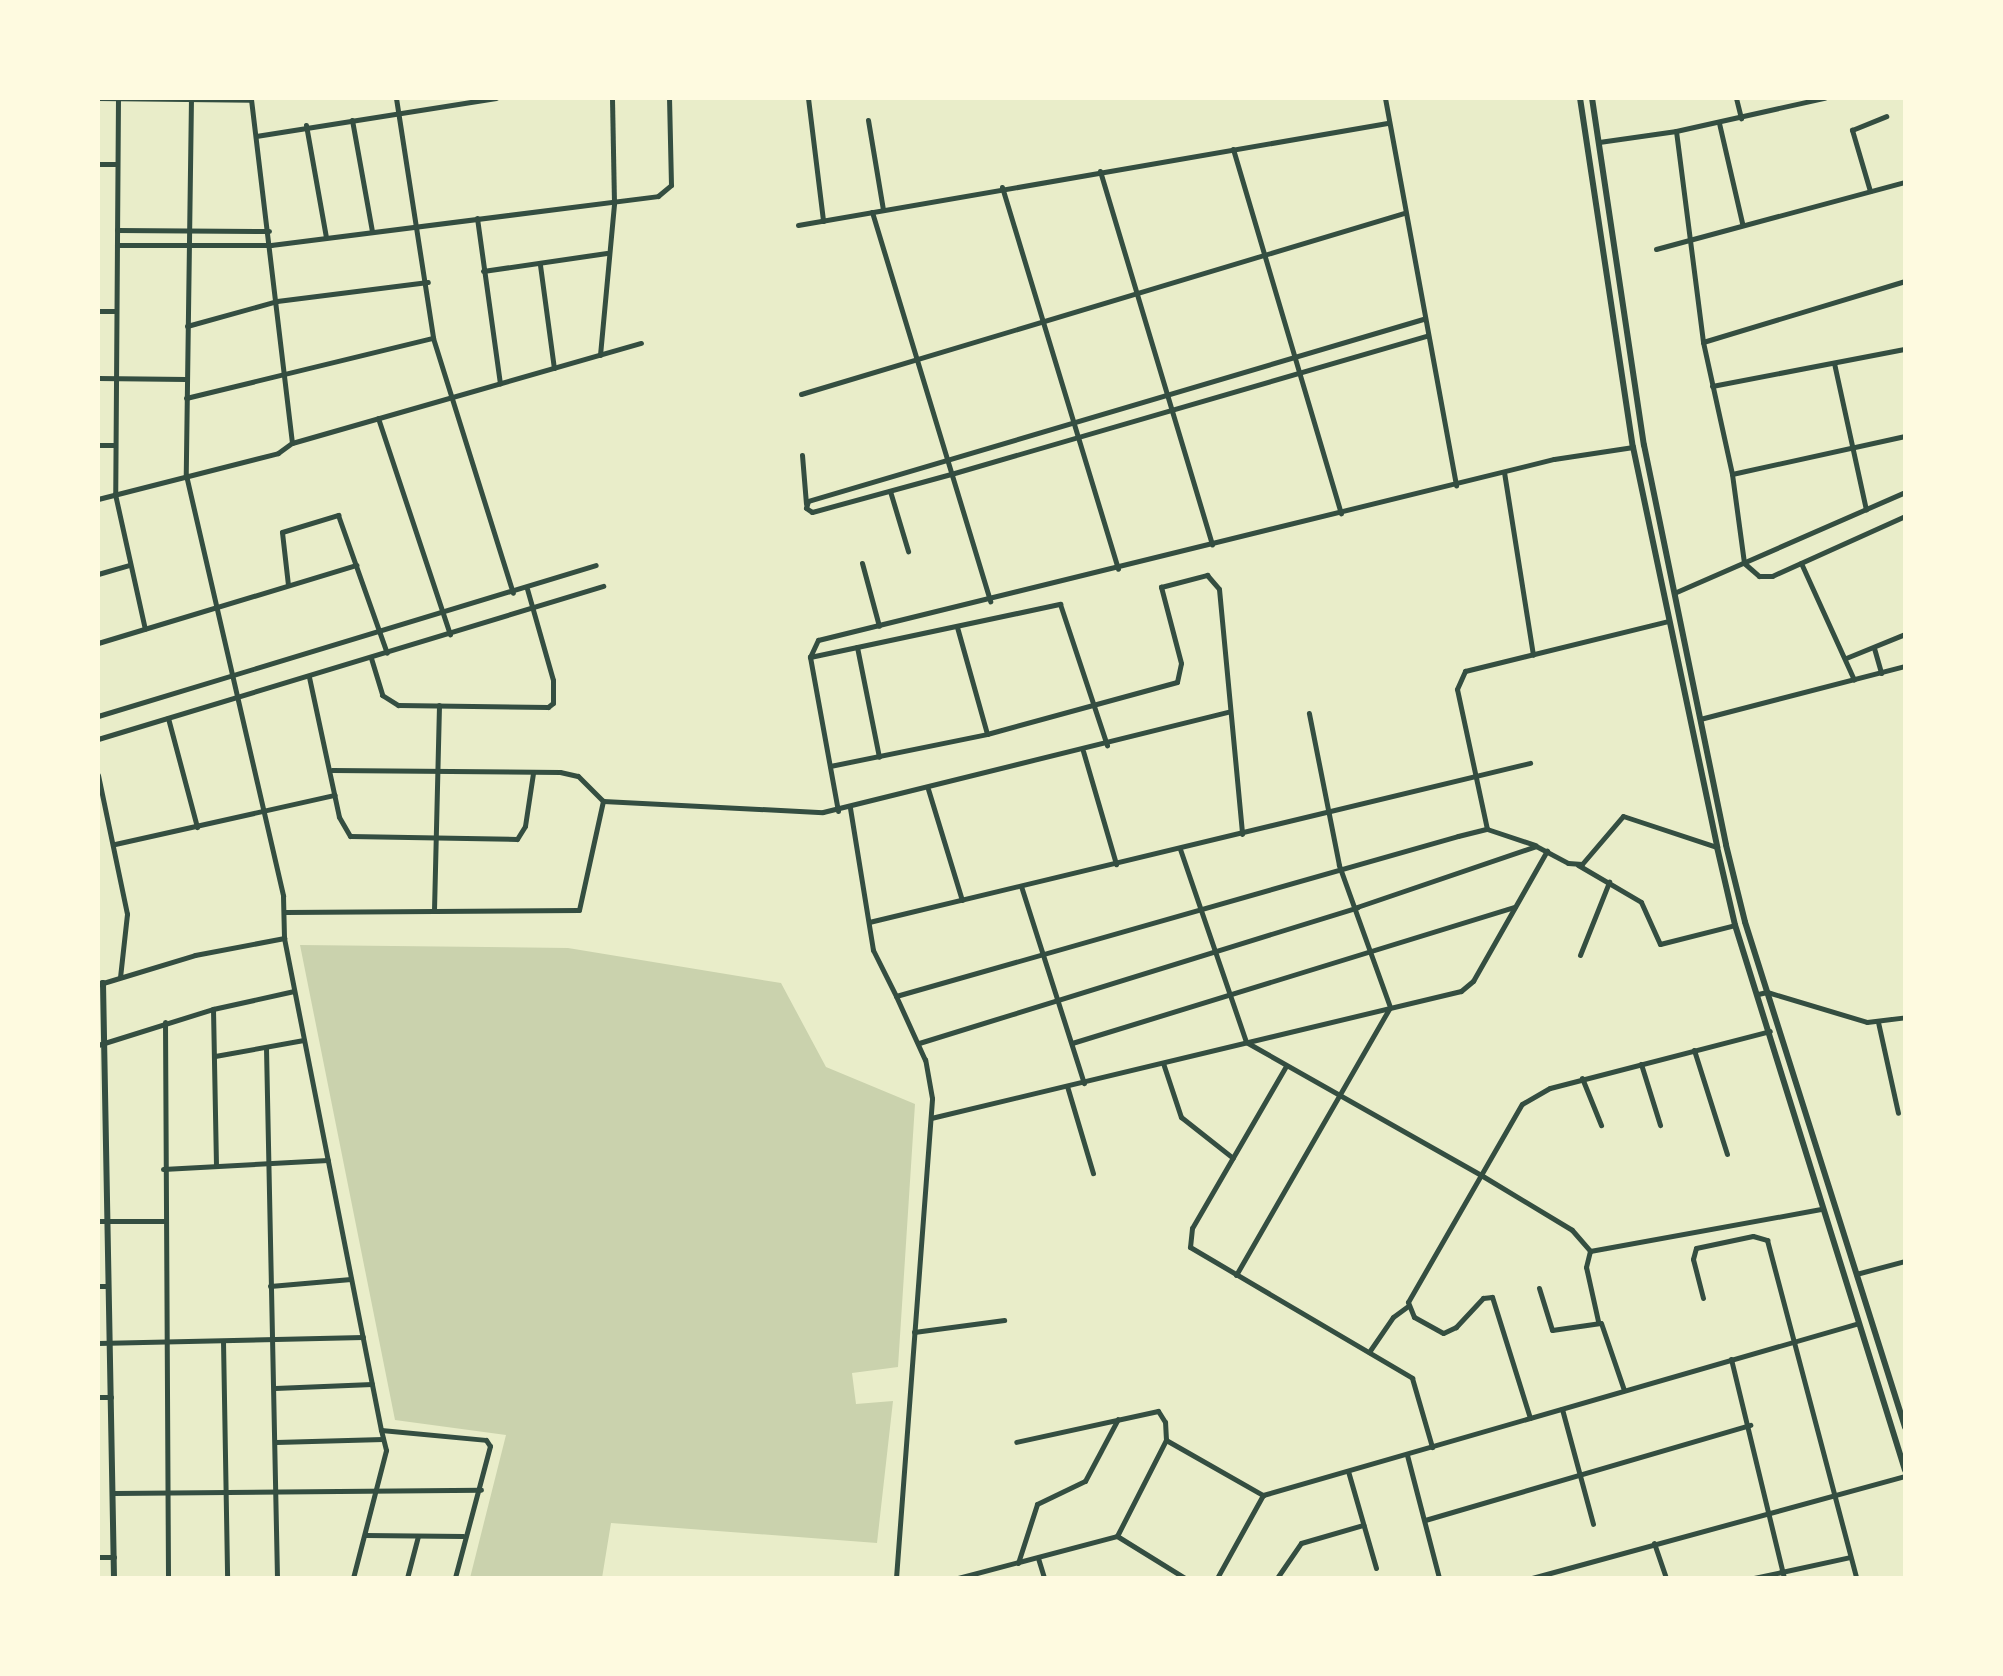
<!DOCTYPE html>
<style>
body{margin:0}
#map{position:relative;width:2003px;height:1676px;overflow:hidden;background:#e9edc9;font-family:"Archivo Narrow",sans-serif}
div>[style]{position:absolute}
[style*='--x']{left:calc(var(--x)*1px);top:calc(var(--y)*1px);width:calc(var(--w)*1px);rotate:calc(var(--a)*1deg)}
.green>*{inset:0;background:#cad2ad}
.minor>*{height:5px;margin:-2.5px;padding:0 2.5px;transform-origin:2.5px;border-radius:2.5px;background:#344e41}
.tertiary>*{height:6px;margin:-3px;padding:0 3px;transform-origin:3px;border-radius:3px;background:#344e41}
span{translate:-50% -50%;white-space:nowrap;text-align:center;line-height:1.15;-webkit-text-stroke:7px #fefae0;paint-order:stroke}
.frame{position:absolute;inset:0;border:100px solid #fefae0;pointer-events:none}
</style>
<div id="map">
<div class="green">
<i style="clip-path:polygon(300px 945px,568px 948px,781px 983px,826px 1067px,915px 1104px,898px 1367px,852px 1373px,856px 1404px,893px 1401px,877px 1543px,611px 1523px,602px 1578px,470px 1578px,506px 1435px,395px 1420px)"></i>
</div>
<div class="minor">
<i style="--x:98;--y:98;--w:153;--a:0.7"></i>
<i style="--x:118;--y:98;--w:396;--a:90.4"></i>
<i style="--x:115;--y:494;--w:138;--a:77.5"></i>
<i style="--x:191;--y:98;--w:377;--a:90.8"></i>
<i style="--x:186;--y:475;--w:432;--a:77"></i>
<i style="--x:283;--y:896;--w:42;--a:88.6"></i>
<i style="--x:284;--y:938;--w:501;--a:78.85"></i>
<i style="--x:381;--y:1430;--w:105;--a:5.4"></i>
<i style="--x:486;--y:1440;--w:7;--a:56"></i>
<i style="--x:490;--y:1446;--w:137;--a:104.9"></i>
<i style="--x:396;--y:98;--w:243;--a:81.2"></i>
<i style="--x:433;--y:338;--w:267;--a:72.6"></i>
<i style="--x:808;--y:98;--w:124;--a:83"></i>
<i style="--x:1385;--y:98;--w:394;--a:79.6"></i>
<i style="--x:1736;--y:98;--w:21;--a:76"></i>
<i style="--x:352;--y:120;--w:113;--a:79.8"></i>
<i style="--x:868;--y:120;--w:91;--a:80.5"></i>
<i style="--x:1719;--y:123;--w:103;--a:77"></i>
<i style="--x:306;--y:125;--w:114;--a:79.9"></i>
<i style="--x:1676;--y:131;--w:213;--a:82.7"></i>
<i style="--x:1703;--y:342;--w:135;--a:77.6"></i>
<i style="--x:1732;--y:474;--w:90;--a:82.3"></i>
<i style="--x:1744;--y:563;--w:20;--a:41"></i>
<i style="--x:1759;--y:576;--w:13;--a:0"></i>
<i style="--x:1772;--y:576;--w:146;--a:-24.3"></i>
<i style="--x:256;--y:136;--w:243;--a:-9"></i>
<i style="--x:1599;--y:142;--w:78;--a:-8.1"></i>
<i style="--x:1676;--y:131;--w:152;--a:-12.6"></i>
<i style="--x:1233;--y:149;--w:380;--a:73.5"></i>
<i style="--x:98;--y:164;--w:18;--a:0"></i>
<i style="--x:1100;--y:171;--w:390;--a:73.3"></i>
<i style="--x:1002;--y:187;--w:399;--a:73.1"></i>
<i style="--x:1870;--y:191;--w:64;--a:-106.4"></i>
<i style="--x:1852;--y:130;--w:37;--a:-22"></i>
<i style="--x:872;--y:212;--w:407;--a:73.1"></i>
<i style="--x:477;--y:218;--w:167;--a:82.1"></i>
<i style="--x:798;--y:225;--w:598;--a:-9.82"></i>
<i style="--x:117;--y:230;--w:152;--a:0.4"></i>
<i style="--x:117;--y:245;--w:154;--a:0"></i>
<i style="--x:271;--y:245;--w:390;--a:-7.2"></i>
<i style="--x:658;--y:196;--w:17;--a:-40"></i>
<i style="--x:671;--y:185;--w:87;--a:-91.3"></i>
<i style="--x:1656;--y:249;--w:258;--a:-15.1"></i>
<i style="--x:540;--y:265;--w:104;--a:82.3"></i>
<i style="--x:483;--y:271;--w:125;--a:-8.3"></i>
<i style="--x:98;--y:311;--w:18;--a:0"></i>
<i style="--x:1423;--y:319;--w:641;--a:163.51"></i>
<i style="--x:808;--y:501;--w:7;--a:106"></i>
<i style="--x:806;--y:508;--w:7;--a:34"></i>
<i style="--x:812;--y:512;--w:144;--a:-15.3"></i>
<i style="--x:951;--y:474;--w:495;--a:-16.2"></i>
<i style="--x:187;--y:326;--w:93;--a:-15.5"></i>
<i style="--x:277;--y:301;--w:152;--a:-7.2"></i>
<i style="--x:1703;--y:342;--w:211;--a:-16.8"></i>
<i style="--x:600;--y:355;--w:153;--a:-84.7"></i>
<i style="--x:614;--y:203;--w:105;--a:-91.1"></i>
<i style="--x:1834;--y:363;--w:150;--a:77.7"></i>
<i style="--x:98;--y:378;--w:88;--a:0.7"></i>
<i style="--x:1712;--y:386;--w:197;--a:-10.9"></i>
<i style="--x:801;--y:394;--w:630;--a:-16.71"></i>
<i style="--x:186;--y:398;--w:254;--a:-13.7"></i>
<i style="--x:378;--y:418;--w:228;--a:71.6"></i>
<i style="--x:292;--y:443;--w:363;--a:-16"></i>
<i style="--x:98;--y:445;--w:16;--a:0"></i>
<i style="--x:802;--y:455;--w:49;--a:85.3"></i>
<i style="--x:1504;--y:472;--w:185;--a:81"></i>
<i style="--x:1732;--y:474;--w:177;--a:-12.4"></i>
<i style="--x:890;--y:491;--w:63;--a:73.3"></i>
<i style="--x:98;--y:499;--w:186;--a:-14.3"></i>
<i style="--x:278;--y:453;--w:17;--a:-36"></i>
<i style="--x:292;--y:443;--w:347;--a:-96.8"></i>
<i style="--x:862;--y:563;--w:65;--a:74.9"></i>
<i style="--x:1801;--y:563;--w:128;--a:65.6"></i>
<i style="--x:98;--y:574;--w:33;--a:-16"></i>
<i style="--x:288;--y:585;--w:53;--a:-96.5"></i>
<i style="--x:282;--y:532;--w:59;--a:-16.9"></i>
<i style="--x:338;--y:515;--w:146;--a:70.5"></i>
<i style="--x:1674;--y:593;--w:252;--a:-23.6"></i>
<i style="--x:957;--y:627;--w:111;--a:74.3"></i>
<i style="--x:98;--y:643;--w:270;--a:-16.8"></i>
<i style="--x:857;--y:647;--w:112;--a:78.7"></i>
<i style="--x:1874;--y:648;--w:26;--a:74"></i>
<i style="--x:810;--y:657;--w:256;--a:-12"></i>
<i style="--x:1060;--y:604;--w:149;--a:71.6"></i>
<i style="--x:371;--y:658;--w:39;--a:73"></i>
<i style="--x:382;--y:695;--w:19;--a:32"></i>
<i style="--x:398;--y:705;--w:150;--a:0.8"></i>
<i style="--x:548;--y:707;--w:6;--a:-39"></i>
<i style="--x:553;--y:703;--w:23;--a:-90"></i>
<i style="--x:553;--y:680;--w:95;--a:-105.9"></i>
<i style="--x:1846;--y:658;--w:64;--a:-22.1"></i>
<i style="--x:309;--y:677;--w:143;--a:77.9"></i>
<i style="--x:339;--y:817;--w:22;--a:60"></i>
<i style="--x:350;--y:836;--w:167;--a:1"></i>
<i style="--x:517;--y:839;--w:15;--a:-58"></i>
<i style="--x:525;--y:826;--w:54;--a:-81.4"></i>
<i style="--x:98;--y:716;--w:520;--a:-16.87"></i>
<i style="--x:168;--y:718;--w:113;--a:75.1"></i>
<i style="--x:1700;--y:719;--w:212;--a:-14.5"></i>
<i style="--x:98;--y:739;--w:528;--a:-16.86"></i>
<i style="--x:1083;--y:751;--w:118;--a:73.7"></i>
<i style="--x:830;--y:766;--w:160;--a:-11.5"></i>
<i style="--x:987;--y:734;--w:197;--a:-15.3"></i>
<i style="--x:1177;--y:682;--w:19;--a:-78"></i>
<i style="--x:1181;--y:663;--w:79;--a:-104.7"></i>
<i style="--x:1161;--y:587;--w:48;--a:-14.6"></i>
<i style="--x:1207;--y:575;--w:18;--a:49"></i>
<i style="--x:1219;--y:589;--w:246;--a:84.6"></i>
<i style="--x:332;--y:770;--w:228;--a:0.5"></i>
<i style="--x:560;--y:772;--w:18;--a:13"></i>
<i style="--x:578;--y:776;--w:35;--a:45"></i>
<i style="--x:603;--y:801;--w:220;--a:2.9"></i>
<i style="--x:823;--y:812;--w:417;--a:-13.9"></i>
<i style="--x:98;--y:775;--w:142;--a:78.2"></i>
<i style="--x:127;--y:914;--w:63;--a:96.3"></i>
<i style="--x:928;--y:789;--w:116;--a:73"></i>
<i style="--x:850;--y:808;--w:144;--a:80.8"></i>
<i style="--x:873;--y:950;--w:51;--a:63.4"></i>
<i style="--x:896;--y:996;--w:584;--a:-15.89"></i>
<i style="--x:1458;--y:836;--w:30;--a:-14"></i>
<i style="--x:1487;--y:829;--w:51;--a:18.4"></i>
<i style="--x:838;--y:811;--w:157;--a:-100.3"></i>
<i style="--x:810;--y:657;--w:19;--a:-65"></i>
<i style="--x:818;--y:640;--w:758;--a:-13.82"></i>
<i style="--x:1554;--y:459;--w:80;--a:-8.6"></i>
<i style="--x:1487;--y:829;--w:143;--a:-102.1"></i>
<i style="--x:1457;--y:689;--w:20;--a:-66"></i>
<i style="--x:1465;--y:671;--w:210;--a:-13.8"></i>
<i style="--x:115;--y:844;--w:225;--a:-12.6"></i>
<i style="--x:1180;--y:849;--w:204;--a:71.1"></i>
<i style="--x:1246;--y:1042;--w:270;--a:29.5"></i>
<i style="--x:1481;--y:1175;--w:106;--a:31.1"></i>
<i style="--x:1572;--y:1230;--w:28;--a:49"></i>
<i style="--x:1578;--y:865;--w:73;--a:30.4"></i>
<i style="--x:1641;--y:902;--w:46;--a:65.7"></i>
<i style="--x:1660;--y:944;--w:77;--a:-14.2"></i>
<i style="--x:1021;--y:886;--w:207;--a:72.3"></i>
<i style="--x:434;--y:910;--w:205;--a:-88.6"></i>
<i style="--x:285;--y:912;--w:294;--a:-0.4"></i>
<i style="--x:579;--y:910;--w:112;--a:-77.6"></i>
<i style="--x:869;--y:922;--w:680;--a:-13.53"></i>
<i style="--x:1580;--y:955;--w:79;--a:-68.3"></i>
<i style="--x:103;--y:983;--w:96;--a:-16.9"></i>
<i style="--x:195;--y:955;--w:91;--a:-10.8"></i>
<i style="--x:1758;--y:994;--w:9;--a:-13"></i>
<i style="--x:1767;--y:992;--w:104;--a:16.7"></i>
<i style="--x:1867;--y:1022;--w:38;--a:-7"></i>
<i style="--x:213;--y:1009;--w:157;--a:88.9"></i>
<i style="--x:165;--y:1022;--w:556;--a:89.69"></i>
<i style="--x:1878;--y:1022;--w:93;--a:77.6"></i>
<i style="--x:919;--y:1043;--w:459;--a:-17.2"></i>
<i style="--x:1357;--y:907;--w:189;--a:-18.8"></i>
<i style="--x:1536;--y:846;--w:36;--a:28"></i>
<i style="--x:1568;--y:863;--w:14;--a:4"></i>
<i style="--x:1582;--y:864;--w:63;--a:-49.5"></i>
<i style="--x:1623;--y:816;--w:99;--a:18.3"></i>
<i style="--x:1072;--y:1043;--w:463;--a:-17.1"></i>
<i style="--x:98;--y:1045;--w:121;--a:-17.4"></i>
<i style="--x:213;--y:1009;--w:83;--a:-12.5"></i>
<i style="--x:266;--y:1048;--w:530;--a:88.81"></i>
<i style="--x:1694;--y:1050;--w:109;--a:72.4"></i>
<i style="--x:215;--y:1056;--w:90;--a:-10.2"></i>
<i style="--x:1163;--y:1063;--w:57;--a:71.6"></i>
<i style="--x:1181;--y:1117;--w:66;--a:38.3"></i>
<i style="--x:1641;--y:1064;--w:64;--a:72.7"></i>
<i style="--x:1286;--y:1066;--w:187;--a:120.1"></i>
<i style="--x:1192;--y:1228;--w:19;--a:96"></i>
<i style="--x:1190;--y:1247;--w:258;--a:30.5"></i>
<i style="--x:1412;--y:1378;--w:72;--a:73.8"></i>
<i style="--x:1582;--y:1078;--w:51;--a:68"></i>
<i style="--x:1067;--y:1086;--w:91;--a:73.4"></i>
<i style="--x:931;--y:1118;--w:545;--a:-13.48"></i>
<i style="--x:1461;--y:991;--w:16;--a:-40"></i>
<i style="--x:1473;--y:981;--w:150;--a:-60.4"></i>
<i style="--x:163;--y:1169;--w:165;--a:-3.1"></i>
<i style="--x:98;--y:1221;--w:66;--a:0"></i>
<i style="--x:1856;--y:1274;--w:51;--a:-14.9"></i>
<i style="--x:1236;--y:1275;--w:309;--a:-60.1"></i>
<i style="--x:1390;--y:1007;--w:151;--a:-109.8"></i>
<i style="--x:1339;--y:865;--w:155;--a:-101.2"></i>
<i style="--x:98;--y:1286;--w:8;--a:0"></i>
<i style="--x:270;--y:1286;--w:81;--a:-4.9"></i>
<i style="--x:1539;--y:1288;--w:44;--a:72.8"></i>
<i style="--x:1552;--y:1330;--w:49;--a:-8.1"></i>
<i style="--x:1601;--y:1323;--w:71;--a:71.1"></i>
<i style="--x:1703;--y:1298;--w:40;--a:-104.4"></i>
<i style="--x:1693;--y:1259;--w:11;--a:-75"></i>
<i style="--x:1696;--y:1248;--w:58;--a:-11.9"></i>
<i style="--x:1753;--y:1236;--w:15;--a:16"></i>
<i style="--x:1767;--y:1240;--w:350;--a:75.2"></i>
<i style="--x:1598;--y:1321;--w:55;--a:-102.5"></i>
<i style="--x:1586;--y:1267;--w:16;--a:-76"></i>
<i style="--x:1590;--y:1251;--w:236;--a:-10.3"></i>
<i style="--x:914;--y:1332;--w:91;--a:-7.6"></i>
<i style="--x:223;--y:1341;--w:237;--a:89"></i>
<i style="--x:98;--y:1343;--w:265;--a:-1.3"></i>
<i style="--x:1369;--y:1352;--w:42;--a:-55.6"></i>
<i style="--x:1393;--y:1317;--w:19;--a:-36"></i>
<i style="--x:1731;--y:1359;--w:225;--a:76.4"></i>
<i style="--x:275;--y:1388;--w:97;--a:-2.4"></i>
<i style="--x:98;--y:1397;--w:13;--a:0"></i>
<i style="--x:1562;--y:1409;--w:119;--a:74.9"></i>
<i style="--x:1530;--y:1418;--w:127;--a:-107.4"></i>
<i style="--x:1492;--y:1297;--w:9;--a:174"></i>
<i style="--x:1483;--y:1298;--w:40;--a:133"></i>
<i style="--x:1456;--y:1327;--w:14;--a:155"></i>
<i style="--x:1443;--y:1333;--w:33;--a:-151"></i>
<i style="--x:1414;--y:1317;--w:16;--a:-112"></i>
<i style="--x:1408;--y:1302;--w:228;--a:-60.1"></i>
<i style="--x:1522;--y:1104;--w:32;--a:-30"></i>
<i style="--x:1550;--y:1088;--w:227;--a:-14.5"></i>
<i style="--x:1166;--y:1440;--w:112;--a:29.6"></i>
<i style="--x:1263;--y:1495;--w:95;--a:119"></i>
<i style="--x:276;--y:1442;--w:107;--a:-1.6"></i>
<i style="--x:1407;--y:1455;--w:127;--a:75.4"></i>
<i style="--x:1348;--y:1471;--w:101;--a:73.9"></i>
<i style="--x:114;--y:1493;--w:367;--a:-0.5"></i>
<i style="--x:1263;--y:1495;--w:620;--a:-16.1"></i>
<i style="--x:1425;--y:1520;--w:339;--a:-16.3"></i>
<i style="--x:365;--y:1535;--w:98;--a:0.6"></i>
<i style="--x:1117;--y:1536;--w:80;--a:31.7"></i>
<i style="--x:1654;--y:1543;--w:37;--a:71"></i>
<i style="--x:98;--y:1557;--w:16;--a:0"></i>
<i style="--x:1038;--y:1558;--w:21;--a:73"></i>
<i style="--x:1018;--y:1563;--w:62;--a:-72.1"></i>
<i style="--x:1037;--y:1504;--w:53;--a:-25.6"></i>
<i style="--x:1085;--y:1481;--w:70;--a:-62"></i>
<i style="--x:353;--y:1578;--w:132;--a:-75.5"></i>
<i style="--x:386;--y:1450;--w:21;--a:-104"></i>
<i style="--x:407;--y:1578;--w:43;--a:-75.3"></i>
<i style="--x:896;--y:1578;--w:481;--a:-85.7"></i>
<i style="--x:932;--y:1098;--w:39;--a:-100"></i>
<i style="--x:925;--y:1060;--w:70;--a:-114.4"></i>
<i style="--x:958;--y:1578;--w:164;--a:-14.8"></i>
<i style="--x:1117;--y:1536;--w:108;--a:-63"></i>
<i style="--x:1166;--y:1440;--w:18;--a:-93"></i>
<i style="--x:1165;--y:1422;--w:13;--a:-122"></i>
<i style="--x:1158;--y:1411;--w:145;--a:167.7"></i>
<i style="--x:1277;--y:1578;--w:42;--a:-55.6"></i>
<i style="--x:1301;--y:1543;--w:65;--a:-16.2"></i>
<i style="--x:1532;--y:1578;--w:387;--a:-15.3"></i>
<i style="--x:1754;--y:1578;--w:98;--a:-12.3"></i>
</div>
<div class="tertiary">
<i style="--x:1580;--y:98;--w:353;--a:81.4"></i>
<i style="--x:1633;--y:447;--w:409;--a:78.1"></i>
<i style="--x:1717;--y:847;--w:80;--a:77"></i>
<i style="--x:1735;--y:925;--w:571;--a:72.68"></i>
<i style="--x:1592;--y:98;--w:351;--a:81.5"></i>
<i style="--x:1644;--y:445;--w:408;--a:78.4"></i>
<i style="--x:1726;--y:845;--w:79;--a:76.1"></i>
<i style="--x:1745;--y:922;--w:530;--a:72.42"></i>
<i style="--x:98;--y:985;--w:5;--a:-22"></i>
<i style="--x:103;--y:983;--w:595;--a:88.94"></i>
</div>
<div class="frame"></div>
</div>
